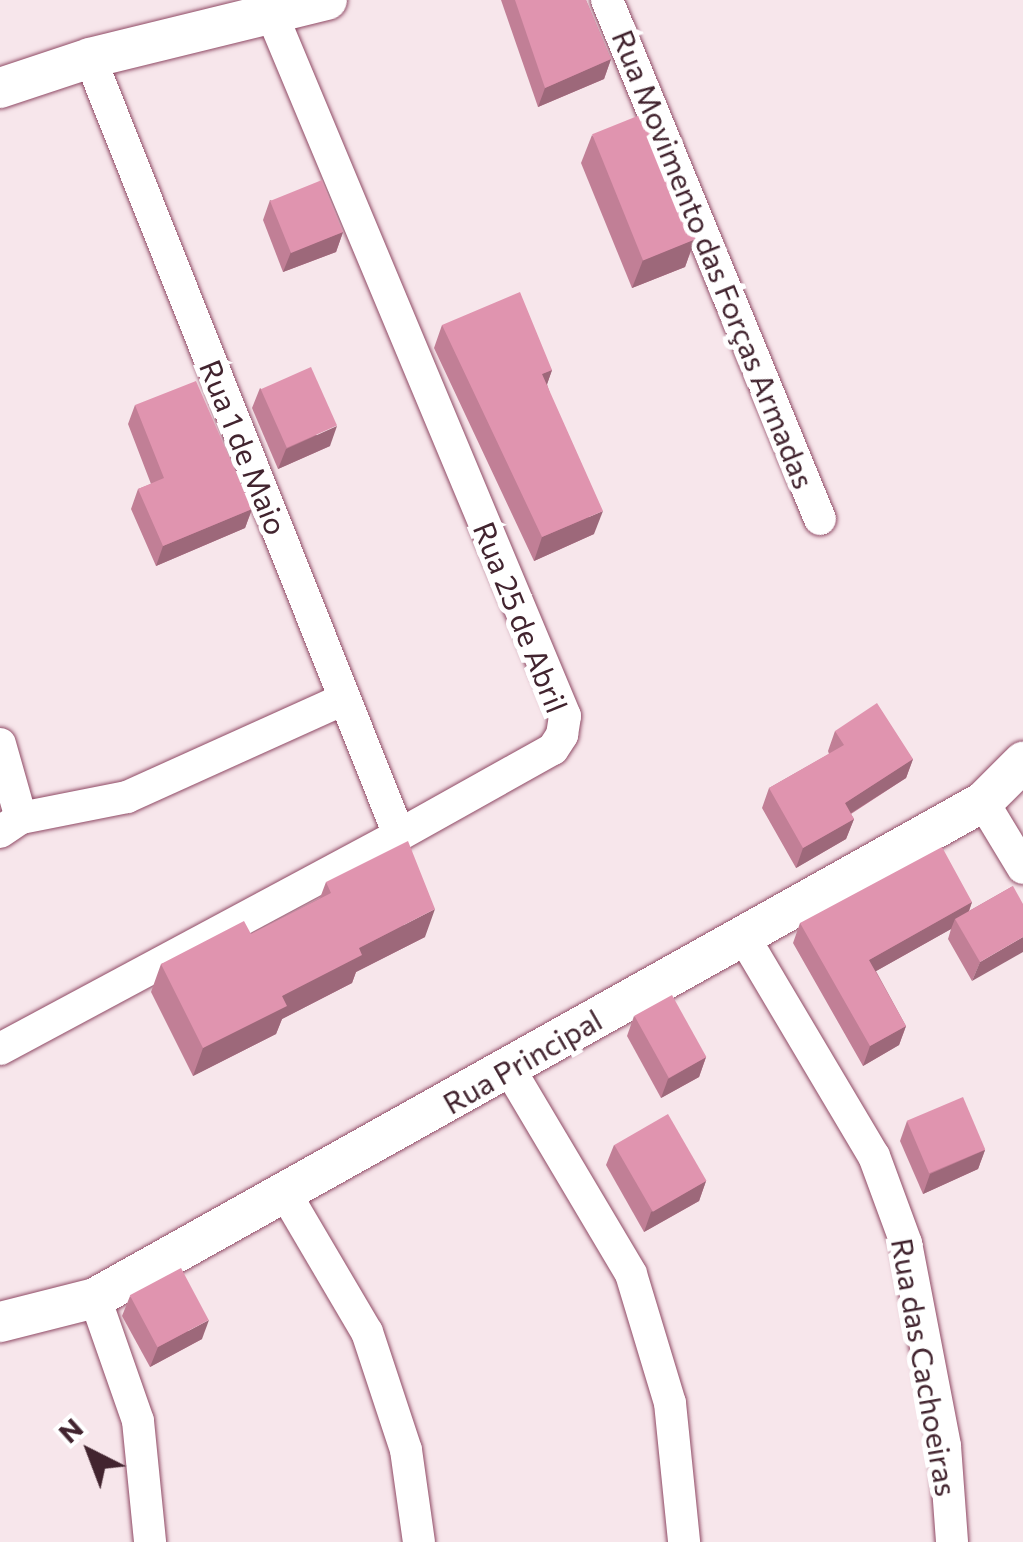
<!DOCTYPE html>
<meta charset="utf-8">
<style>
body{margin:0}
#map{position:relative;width:1023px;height:1542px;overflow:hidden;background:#f7e6eb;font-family:Commissioner,sans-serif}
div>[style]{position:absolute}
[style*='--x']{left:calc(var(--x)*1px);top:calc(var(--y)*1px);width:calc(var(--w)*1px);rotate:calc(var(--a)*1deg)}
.roads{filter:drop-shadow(0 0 2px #8f4a65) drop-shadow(0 0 2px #8f4a65)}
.minor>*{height:32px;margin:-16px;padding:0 16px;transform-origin:16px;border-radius:16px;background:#fff}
.tertiary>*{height:40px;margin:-20px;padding:0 20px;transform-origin:20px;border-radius:20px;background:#fff}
.wall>*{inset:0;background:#c17f96}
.shaded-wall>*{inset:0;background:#9d687a}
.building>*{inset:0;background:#e094af;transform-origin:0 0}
span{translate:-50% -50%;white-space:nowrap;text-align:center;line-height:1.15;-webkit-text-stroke:10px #fff;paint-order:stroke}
.street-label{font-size:30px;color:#42242f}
.north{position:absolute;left:40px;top:1402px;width:100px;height:100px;-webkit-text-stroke:8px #fff;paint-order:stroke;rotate:318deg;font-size:28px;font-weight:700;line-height:40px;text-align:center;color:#42242f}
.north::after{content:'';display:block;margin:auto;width:35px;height:45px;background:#42242f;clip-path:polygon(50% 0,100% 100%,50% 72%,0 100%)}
</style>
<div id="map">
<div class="roads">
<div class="minor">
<i style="--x:607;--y:0;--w:561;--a:67.69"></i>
<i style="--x:90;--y:58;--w:836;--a:68.31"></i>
<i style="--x:0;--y:744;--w:77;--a:74.2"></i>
<i style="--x:983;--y:802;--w:77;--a:58.8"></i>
<i style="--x:0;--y:832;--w:25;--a:-34"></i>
<i style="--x:21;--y:818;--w:108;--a:-11.2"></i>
<i style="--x:127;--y:797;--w:238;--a:-24.3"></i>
<i style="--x:742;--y:934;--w:258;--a:59.3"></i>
<i style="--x:874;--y:1156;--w:93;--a:69.8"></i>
<i style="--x:906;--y:1243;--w:207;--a:79.1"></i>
<i style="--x:945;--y:1446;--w:96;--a:85.8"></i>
<i style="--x:0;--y:1049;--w:453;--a:-28.2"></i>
<i style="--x:399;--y:835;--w:176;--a:-29.2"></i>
<i style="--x:553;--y:749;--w:17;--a:-57"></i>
<i style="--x:562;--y:735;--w:19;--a:-81"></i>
<i style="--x:565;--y:716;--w:760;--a:-112.68"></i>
<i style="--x:510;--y:1070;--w:237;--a:59.3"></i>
<i style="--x:631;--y:1274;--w:135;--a:73.2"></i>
<i style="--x:670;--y:1403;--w:140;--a:84.2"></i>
<i style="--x:285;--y:1193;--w:161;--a:59.5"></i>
<i style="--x:367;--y:1332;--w:124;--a:71.7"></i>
<i style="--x:406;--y:1450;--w:93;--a:82"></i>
<i style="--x:95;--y:1298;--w:130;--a:70.7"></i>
<i style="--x:138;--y:1421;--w:122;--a:84.3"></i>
</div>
<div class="tertiary">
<i style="--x:0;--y:88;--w:95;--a:-18.4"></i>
<i style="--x:90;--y:58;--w:244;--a:-13.8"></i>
<i style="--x:0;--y:1322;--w:98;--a:-14.2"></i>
<i style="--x:95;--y:1298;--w:1017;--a:-29.19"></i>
<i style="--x:983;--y:802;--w:57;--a:-45"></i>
</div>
</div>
<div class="wall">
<i style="clip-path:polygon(501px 0,586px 0,611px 59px,604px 79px,538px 107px)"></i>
<i style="clip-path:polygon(592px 135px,695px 239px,685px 267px,632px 288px,581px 163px)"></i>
<i style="clip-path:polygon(270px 200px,343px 232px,336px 252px,283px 272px,263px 220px)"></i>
<i style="clip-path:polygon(442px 325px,552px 370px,547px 384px,594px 534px,534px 561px,434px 348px)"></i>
<i style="clip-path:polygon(260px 388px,330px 446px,278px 469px,252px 408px)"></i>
<i style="clip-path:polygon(135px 405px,252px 509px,245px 528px,156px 566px,131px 509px,138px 489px,151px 484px,128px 424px)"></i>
<i style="clip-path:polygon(835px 731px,913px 759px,906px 778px,851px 814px,854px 819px,846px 839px,796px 868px,762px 808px,769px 788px,829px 754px,828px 751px)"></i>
<i style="clip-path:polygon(326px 882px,425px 937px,356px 972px,352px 983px,282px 1019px,276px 1034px,193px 1076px,151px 992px,161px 964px,251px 934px,320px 898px)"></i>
<i style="clip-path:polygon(1013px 886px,972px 981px,948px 939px,951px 929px,876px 971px,906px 1026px,899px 1045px,863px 1066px,793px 943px,800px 923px,972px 902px,969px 911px)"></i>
<i style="clip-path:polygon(634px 1016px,706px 1057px,699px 1077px,661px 1098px,627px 1036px)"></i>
<i style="clip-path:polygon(907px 1121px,985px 1150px,978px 1169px,923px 1194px,900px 1141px)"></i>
<i style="clip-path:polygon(614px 1145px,706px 1181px,699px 1201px,644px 1232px,606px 1165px)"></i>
<i style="clip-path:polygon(130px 1296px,202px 1339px,150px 1367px,122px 1316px)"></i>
</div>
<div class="shaded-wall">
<i style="clip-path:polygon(611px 59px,604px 79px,538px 107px,545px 88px)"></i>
<i style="clip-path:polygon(343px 232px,336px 252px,283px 272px,291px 252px)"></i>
<i style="clip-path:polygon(695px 239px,685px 267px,632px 288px,643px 260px)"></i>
<i style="clip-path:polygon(552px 370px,544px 393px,542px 374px)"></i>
<i style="clip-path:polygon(337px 426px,330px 446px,278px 469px,286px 449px)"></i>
<i style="clip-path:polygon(252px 509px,245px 528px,156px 566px,163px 546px)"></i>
<i style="clip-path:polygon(603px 511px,594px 534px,534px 561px,542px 537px)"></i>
<i style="clip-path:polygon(913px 759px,906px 778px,837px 822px,845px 803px)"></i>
<i style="clip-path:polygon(854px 819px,846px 839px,796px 868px,803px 848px)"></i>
<i style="clip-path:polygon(972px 902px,965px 922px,955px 919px,951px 929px,862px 979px,869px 960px)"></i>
<i style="clip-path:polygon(435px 909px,425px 937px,356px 972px,352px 983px,282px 1019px,276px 1034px,193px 1076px,203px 1048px,282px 996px,359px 948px)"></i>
<i style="clip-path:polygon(1023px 937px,1023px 952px,972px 981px,980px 962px)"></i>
<i style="clip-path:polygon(906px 1026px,899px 1045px,863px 1066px,870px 1046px)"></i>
<i style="clip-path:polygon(706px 1057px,699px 1077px,661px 1098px,668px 1079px)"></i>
<i style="clip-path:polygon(985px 1150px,978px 1169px,923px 1194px,930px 1174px)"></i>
<i style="clip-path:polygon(706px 1181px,699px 1201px,644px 1232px,651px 1212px)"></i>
<i style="clip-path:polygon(209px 1320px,202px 1339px,150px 1367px,158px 1347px)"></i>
</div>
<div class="building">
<i style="clip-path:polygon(515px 0,586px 0,611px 59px,545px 88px)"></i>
<i style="left:645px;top:113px;width:136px;height:57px;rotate:68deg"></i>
<i style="left:322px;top:180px;width:56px;height:56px;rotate:68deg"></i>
<i style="clip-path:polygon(520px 292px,552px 370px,542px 374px,603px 511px,542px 537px,442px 325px)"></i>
<i style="left:311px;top:367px;width:64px;height:55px;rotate:66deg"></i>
<i style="clip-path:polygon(196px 381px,252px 509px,163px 546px,138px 489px,164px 478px,135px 405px)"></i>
<i style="clip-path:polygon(877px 703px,913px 759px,845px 803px,854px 819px,803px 848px,769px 788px,844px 745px,835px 731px)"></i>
<i style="clip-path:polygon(408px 841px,435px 909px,359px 948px,362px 955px,282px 996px,287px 1006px,203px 1048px,161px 964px,244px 921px,251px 934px,331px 893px,326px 882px)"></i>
<i style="clip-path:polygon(942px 847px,972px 902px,869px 960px,906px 1026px,870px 1046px,800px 923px)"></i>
<i style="clip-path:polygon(1013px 886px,1023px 904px,1023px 937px,980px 962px,955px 919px)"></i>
<i style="left:672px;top:995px;width:71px;height:43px;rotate:61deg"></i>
<i style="left:963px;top:1097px;width:57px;height:61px;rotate:67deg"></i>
<i style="left:668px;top:1114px;width:77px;height:62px;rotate:60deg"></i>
<i style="left:181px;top:1268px;width:59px;height:58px;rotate:62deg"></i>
</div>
<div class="street-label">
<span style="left:714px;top:259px;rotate:68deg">Rua Movimento das Forças Armadas</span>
<span style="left:244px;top:447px;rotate:68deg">Rua 1 de Maio</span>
<span style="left:521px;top:617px;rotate:68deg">Rua 25 de Abril</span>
<span style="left:522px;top:1061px;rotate:-30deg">Rua Principal</span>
<span style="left:925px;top:1367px;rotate:80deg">Rua das Cachoeiras</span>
</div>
<div class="north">N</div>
</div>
